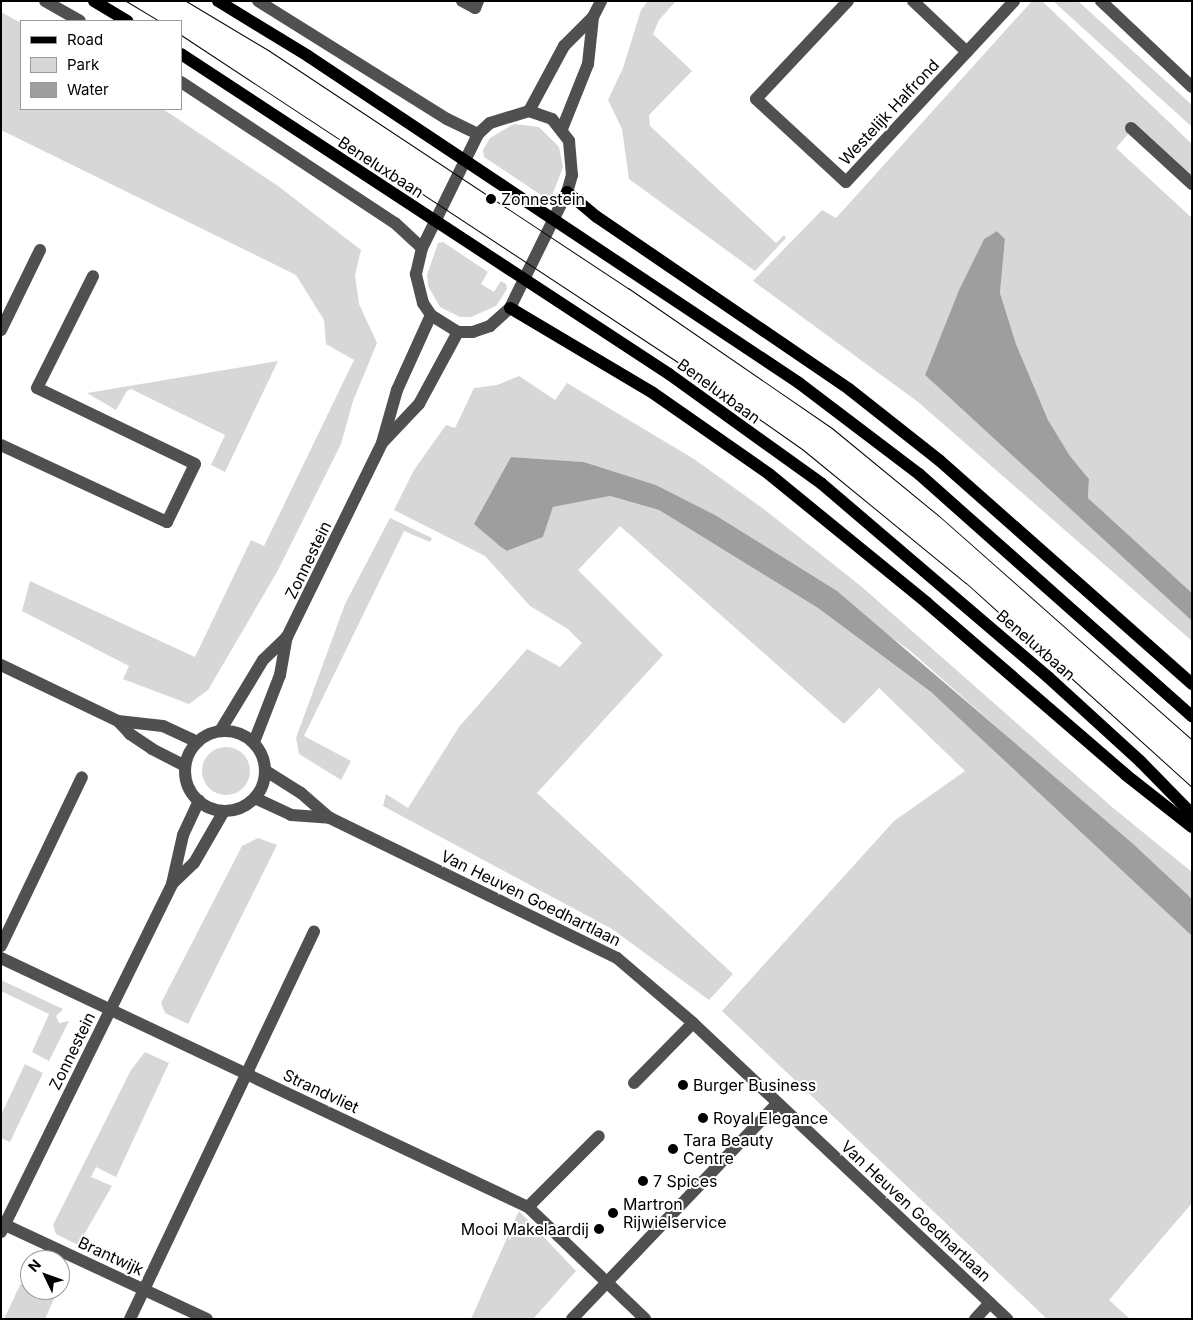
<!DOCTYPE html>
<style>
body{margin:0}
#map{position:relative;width:1193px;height:1320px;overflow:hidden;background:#fff;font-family:Inter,sans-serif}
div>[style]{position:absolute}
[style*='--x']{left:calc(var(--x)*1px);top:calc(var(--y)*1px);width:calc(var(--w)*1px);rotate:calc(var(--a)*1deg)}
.green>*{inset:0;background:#d7d7d7}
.round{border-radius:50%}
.water>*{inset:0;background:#9e9e9e}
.minor>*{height:12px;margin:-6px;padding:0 6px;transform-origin:6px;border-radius:6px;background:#505050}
.minor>.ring{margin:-6px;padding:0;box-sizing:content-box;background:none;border:12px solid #505050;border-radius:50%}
.major>*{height:12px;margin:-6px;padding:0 6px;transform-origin:6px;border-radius:6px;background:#000}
.tram>*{height:1px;margin:-0.5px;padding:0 0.5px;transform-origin:0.5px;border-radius:0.5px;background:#000}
.dots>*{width:14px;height:14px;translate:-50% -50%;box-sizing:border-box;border:2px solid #fff;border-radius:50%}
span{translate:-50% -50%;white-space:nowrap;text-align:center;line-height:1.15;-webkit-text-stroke:4px #fff;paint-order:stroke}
.street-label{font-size:16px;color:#000}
.poi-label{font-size:16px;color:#000}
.left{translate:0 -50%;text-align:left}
.right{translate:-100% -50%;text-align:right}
.frame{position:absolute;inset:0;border:2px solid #000;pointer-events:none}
.legend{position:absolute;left:20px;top:20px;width:162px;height:90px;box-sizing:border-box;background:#fff;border:1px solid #999;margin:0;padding:6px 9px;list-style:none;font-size:15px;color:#000}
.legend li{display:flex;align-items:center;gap:10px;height:25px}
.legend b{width:25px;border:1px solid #999}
.north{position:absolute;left:20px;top:1250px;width:50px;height:50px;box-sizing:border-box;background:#fff;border:1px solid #999;border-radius:50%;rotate:312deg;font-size:14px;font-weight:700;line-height:20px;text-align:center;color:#000}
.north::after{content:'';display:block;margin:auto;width:18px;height:22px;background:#000;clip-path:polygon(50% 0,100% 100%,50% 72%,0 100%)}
</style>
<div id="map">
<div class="green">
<i style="clip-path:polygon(648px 1px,676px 1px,659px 20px,653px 34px,692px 71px,649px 115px,650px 126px,776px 243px,784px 235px,786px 238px,755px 271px,629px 179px,622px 129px,608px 100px,623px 68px,641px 10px)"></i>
<i style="clip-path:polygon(1032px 1px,1042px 1px,1192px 144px,1192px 179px,1130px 132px,1116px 148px,1192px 218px,1192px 593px,1088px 498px,1089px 479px,1070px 456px,1048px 420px,1016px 344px,1000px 293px,1005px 239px,997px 231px,984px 239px,959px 290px,925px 375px,1192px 621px,1192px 641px,918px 402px,753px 281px,822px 210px,836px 218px)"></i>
<i style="clip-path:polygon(1053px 1px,1078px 1px,1192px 105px,1192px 127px)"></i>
<i style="clip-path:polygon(1px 12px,21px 23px,21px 109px,163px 109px,278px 186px,361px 250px,355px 275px,359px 304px,377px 343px,353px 401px,341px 444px,277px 572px,208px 690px,189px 704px,123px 679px,129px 666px,22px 611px,30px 581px,195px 657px,251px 540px,264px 546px,354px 360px,326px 344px,324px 320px,296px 275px,1px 130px)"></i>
<i style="clip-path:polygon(514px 124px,539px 127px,559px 147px,563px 167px,552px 196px,547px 199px,484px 157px,483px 150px,490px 138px)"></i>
<i style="clip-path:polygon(443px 242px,488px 272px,481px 284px,494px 292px,501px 281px,506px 284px,507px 289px,496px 306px,471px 317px,460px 317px,440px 307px,428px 286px,427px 275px,438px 243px)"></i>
<i style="clip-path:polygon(278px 361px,225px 472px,211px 465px,225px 435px,131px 389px,127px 391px,116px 410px,87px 393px)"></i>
<i style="clip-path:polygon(519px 376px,555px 400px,567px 383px,694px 459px,765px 510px,862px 587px,1112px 807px,1192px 872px,1192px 899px,908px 649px,715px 515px,656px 485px,584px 462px,511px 457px,501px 547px,507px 551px,543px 537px,553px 507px,610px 496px,659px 510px,818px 608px,931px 692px,1192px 936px,1192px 1203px,1109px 1300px,1130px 1319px,1047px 1319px,722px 1011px,894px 821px,965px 771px,879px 688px,844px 724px,620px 526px,578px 570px,663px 655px,537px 793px,733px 974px,709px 1000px,612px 929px,383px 806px,386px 794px,408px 808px,459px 727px,527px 649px,560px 667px,582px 643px,568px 629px,530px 606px,485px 556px,394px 510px,414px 470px,446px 425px,455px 428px,474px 388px,497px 385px)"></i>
<i style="clip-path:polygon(390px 518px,432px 538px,430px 542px,404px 531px,304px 736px,351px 761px,341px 780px,299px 754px,296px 738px,345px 604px)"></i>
<i class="round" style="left:202px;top:747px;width:48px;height:48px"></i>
<i style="clip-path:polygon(258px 838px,277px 845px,188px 1024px,165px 1013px,161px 1003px,242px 846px)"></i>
<i style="clip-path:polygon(1px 980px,63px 1009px,56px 1016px,59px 1023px,69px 1021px,49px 1061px,32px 1052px,49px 1014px,1px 991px)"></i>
<i style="clip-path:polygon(145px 1052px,169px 1063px,116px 1177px,96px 1167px,91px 1177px,112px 1186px,78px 1245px,56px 1234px,53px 1225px,131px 1070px)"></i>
<i style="clip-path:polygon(25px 1064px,43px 1073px,10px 1142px,1px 1138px,1px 1115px)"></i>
<i style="clip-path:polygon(519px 1211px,576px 1271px,533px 1319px,471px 1319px)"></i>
<i style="clip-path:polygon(30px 1279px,30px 1290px,58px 1290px,45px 1319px,4px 1319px,20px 1285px)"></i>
</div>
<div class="water">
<i style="clip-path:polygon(997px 231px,1005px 239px,1000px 293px,1016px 344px,1048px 420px,1070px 456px,1089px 479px,1088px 498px,1192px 593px,1192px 621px,925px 375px,959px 290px,984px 239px)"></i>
<i style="clip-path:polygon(511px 457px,584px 462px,656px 485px,715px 515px,837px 591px,1132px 843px,1192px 899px,1192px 936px,931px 692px,818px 608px,659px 510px,610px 496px,553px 507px,543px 537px,507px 551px,501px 547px,474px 524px)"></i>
</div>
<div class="minor">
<i style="--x:45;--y:1;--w:40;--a:29.7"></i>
<i style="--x:258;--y:1;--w:223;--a:32"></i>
<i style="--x:447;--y:119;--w:34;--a:26"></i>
<i style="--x:462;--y:1;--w:15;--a:28"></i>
<i style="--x:475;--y:8;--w:8;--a:-67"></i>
<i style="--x:848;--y:1;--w:134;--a:133.2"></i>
<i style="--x:756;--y:99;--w:122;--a:42.7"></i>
<i style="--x:846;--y:182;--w:247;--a:-47.1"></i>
<i style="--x:913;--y:1;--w:74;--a:43.4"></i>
<i style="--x:1101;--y:1;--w:125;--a:43.4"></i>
<i style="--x:181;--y:82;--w:256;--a:33.4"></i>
<i style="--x:395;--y:223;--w:37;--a:43"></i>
<i style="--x:529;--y:111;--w:24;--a:19"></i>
<i style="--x:552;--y:119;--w:28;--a:52"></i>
<i style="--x:569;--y:141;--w:34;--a:85"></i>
<i style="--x:572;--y:175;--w:18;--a:106"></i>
<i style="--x:567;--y:192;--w:129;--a:116.2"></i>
<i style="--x:510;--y:308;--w:27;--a:138"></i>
<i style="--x:490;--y:326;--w:18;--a:161"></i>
<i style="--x:473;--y:332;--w:15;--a:180"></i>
<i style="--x:458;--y:332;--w:32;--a:-148"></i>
<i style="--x:431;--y:315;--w:14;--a:-124"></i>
<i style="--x:423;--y:303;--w:30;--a:-104"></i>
<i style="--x:416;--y:274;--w:27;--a:-77"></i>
<i style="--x:422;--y:248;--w:127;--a:-63.8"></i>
<i style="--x:478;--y:134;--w:16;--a:-43"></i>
<i style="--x:490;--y:123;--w:41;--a:-17.1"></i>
<i style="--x:529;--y:111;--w:74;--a:-61.7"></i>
<i style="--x:564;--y:46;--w:41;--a:-45"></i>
<i style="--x:593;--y:17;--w:18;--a:-63"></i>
<i style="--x:1131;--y:128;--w:83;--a:42.6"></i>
<i style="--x:562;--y:129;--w:70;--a:-68.2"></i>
<i style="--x:588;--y:64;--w:47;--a:-83.9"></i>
<i style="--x:1;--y:330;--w:89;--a:-64"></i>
<i style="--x:384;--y:441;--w:51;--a:-46.6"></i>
<i style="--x:419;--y:404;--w:82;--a:-61.6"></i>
<i style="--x:1;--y:445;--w:183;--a:24.9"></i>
<i style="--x:167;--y:522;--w:64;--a:-64.2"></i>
<i style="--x:195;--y:464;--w:175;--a:-154.3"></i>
<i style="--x:37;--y:388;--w:125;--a:-63.4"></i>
<i style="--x:1;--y:665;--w:130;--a:25.6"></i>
<i style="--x:118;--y:721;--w:18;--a:47"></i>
<i style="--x:130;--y:734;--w:27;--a:34"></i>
<i style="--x:152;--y:749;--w:37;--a:27"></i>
<i style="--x:118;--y:721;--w:45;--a:6.3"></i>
<i style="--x:163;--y:726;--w:38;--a:25"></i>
<i style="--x:220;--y:731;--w:83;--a:-58.8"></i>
<i style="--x:263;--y:660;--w:33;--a:-44"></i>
<i class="ring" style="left:185px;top:731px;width:68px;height:68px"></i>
<i style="--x:254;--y:742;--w:72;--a:-68.8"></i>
<i style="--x:280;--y:675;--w:39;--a:-80"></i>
<i style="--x:287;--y:637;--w:216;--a:-63.9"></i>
<i style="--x:382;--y:443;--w:55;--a:-74.2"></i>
<i style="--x:397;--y:390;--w:82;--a:-65.6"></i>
<i style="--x:266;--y:771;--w:41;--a:32.2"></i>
<i style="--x:301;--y:793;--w:38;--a:41"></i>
<i style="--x:330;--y:818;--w:319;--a:26"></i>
<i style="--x:617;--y:958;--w:100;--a:40.5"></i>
<i style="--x:693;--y:1023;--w:432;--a:43.3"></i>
<i style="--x:255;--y:798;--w:40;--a:25"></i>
<i style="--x:291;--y:815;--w:39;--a:4"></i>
<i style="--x:172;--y:884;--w:30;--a:-44"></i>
<i style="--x:194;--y:863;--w:60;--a:-60"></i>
<i style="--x:1;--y:946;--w:187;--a:-64.4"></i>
<i style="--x:1;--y:958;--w:583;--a:25.29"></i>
<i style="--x:528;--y:1207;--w:162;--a:43.7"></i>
<i style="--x:634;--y:1083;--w:84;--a:-45.5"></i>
<i style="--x:528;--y:1207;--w:100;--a:-45"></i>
<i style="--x:1;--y:1223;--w:227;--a:25"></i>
<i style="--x:1;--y:1232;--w:388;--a:-63.8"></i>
<i style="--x:172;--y:884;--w:50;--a:-77.3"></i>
<i style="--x:183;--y:835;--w:38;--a:-65"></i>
<i style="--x:130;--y:1319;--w:429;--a:-64.6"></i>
<i style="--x:572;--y:1319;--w:298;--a:-46.4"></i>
<i style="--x:975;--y:1319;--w:22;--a:-47"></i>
</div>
<div class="major">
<i style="--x:94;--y:1;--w:39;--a:31"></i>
<i style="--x:218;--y:1;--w:105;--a:31.4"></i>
<i style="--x:308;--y:56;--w:590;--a:33.66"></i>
<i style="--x:799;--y:383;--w:151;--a:37.2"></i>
<i style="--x:919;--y:474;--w:365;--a:41.6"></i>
<i style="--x:181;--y:54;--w:584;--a:33.25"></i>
<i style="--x:669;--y:374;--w:188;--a:35.7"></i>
<i style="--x:822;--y:484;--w:297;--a:40.5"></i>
<i style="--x:1048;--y:677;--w:126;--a:42.4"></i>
<i style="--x:1141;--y:762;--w:73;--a:45.6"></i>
<i style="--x:567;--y:192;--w:39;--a:40"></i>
<i style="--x:597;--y:217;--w:305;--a:34.3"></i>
<i style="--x:849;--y:389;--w:115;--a:38.3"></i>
<i style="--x:939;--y:460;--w:338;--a:41.5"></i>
<i style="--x:510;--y:308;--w:166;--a:30.7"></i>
<i style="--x:653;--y:393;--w:141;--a:34.9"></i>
<i style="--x:769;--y:474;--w:204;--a:39.2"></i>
<i style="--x:927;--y:603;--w:263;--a:40.8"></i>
<i style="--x:1126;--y:775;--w:84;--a:38.2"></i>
</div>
<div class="tram">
<i style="--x:126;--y:1;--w:39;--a:31"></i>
<i style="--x:186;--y:1;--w:96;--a:30.9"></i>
<i style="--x:268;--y:50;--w:432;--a:33.5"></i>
<i style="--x:628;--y:288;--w:249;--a:34.5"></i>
<i style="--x:833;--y:429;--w:137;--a:39.4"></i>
<i style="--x:939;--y:516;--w:338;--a:41.5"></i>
<i style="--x:181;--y:35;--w:600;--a:33.37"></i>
<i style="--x:682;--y:365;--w:146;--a:35"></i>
<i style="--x:802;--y:449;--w:212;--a:39.3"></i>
<i style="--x:966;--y:583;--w:304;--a:42.1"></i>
</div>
<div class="dots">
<i style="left:491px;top:199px;background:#000"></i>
<i style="left:683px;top:1085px;background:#000"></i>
<i style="left:703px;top:1118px;background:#000"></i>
<i style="left:673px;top:1149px;background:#000"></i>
<i style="left:643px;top:1181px;background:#000"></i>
<i style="left:613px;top:1213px;background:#000"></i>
<i style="left:599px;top:1229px;background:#000"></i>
</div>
<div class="street-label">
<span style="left:889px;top:112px;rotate:-47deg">Westelijk Halfrond</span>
<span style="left:381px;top:167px;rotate:33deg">Beneluxbaan</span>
<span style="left:719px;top:391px;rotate:36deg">Beneluxbaan</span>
<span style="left:308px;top:560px;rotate:-64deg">Zonnestein</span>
<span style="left:1036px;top:645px;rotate:41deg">Beneluxbaan</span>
<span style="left:531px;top:898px;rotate:26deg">Van Heuven Goedhartlaan</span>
<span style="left:72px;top:1051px;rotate:-64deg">Zonnestein</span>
<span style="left:321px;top:1091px;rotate:25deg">Strandvliet</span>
<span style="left:916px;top:1211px;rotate:43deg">Van Heuven Goedhartlaan</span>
<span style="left:111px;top:1256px;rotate:25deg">Brantwijk</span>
</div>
<div class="poi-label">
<span class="left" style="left:501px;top:199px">Zonnestein</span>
<span class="left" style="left:693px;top:1085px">Burger Business</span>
<span class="left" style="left:713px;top:1118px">Royal Elegance</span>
<span class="left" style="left:683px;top:1149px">Tara Beauty<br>Centre</span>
<span class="left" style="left:653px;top:1181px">7 Spices</span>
<span class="left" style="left:623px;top:1213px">Martron<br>Rijwielservice</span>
<span class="right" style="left:589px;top:1229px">Mooi Makelaardij</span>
</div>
<div class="frame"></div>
<ul class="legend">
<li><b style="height:6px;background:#000"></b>Road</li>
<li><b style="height:14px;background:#d7d7d7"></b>Park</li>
<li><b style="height:14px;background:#9e9e9e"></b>Water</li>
</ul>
<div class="north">N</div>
</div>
